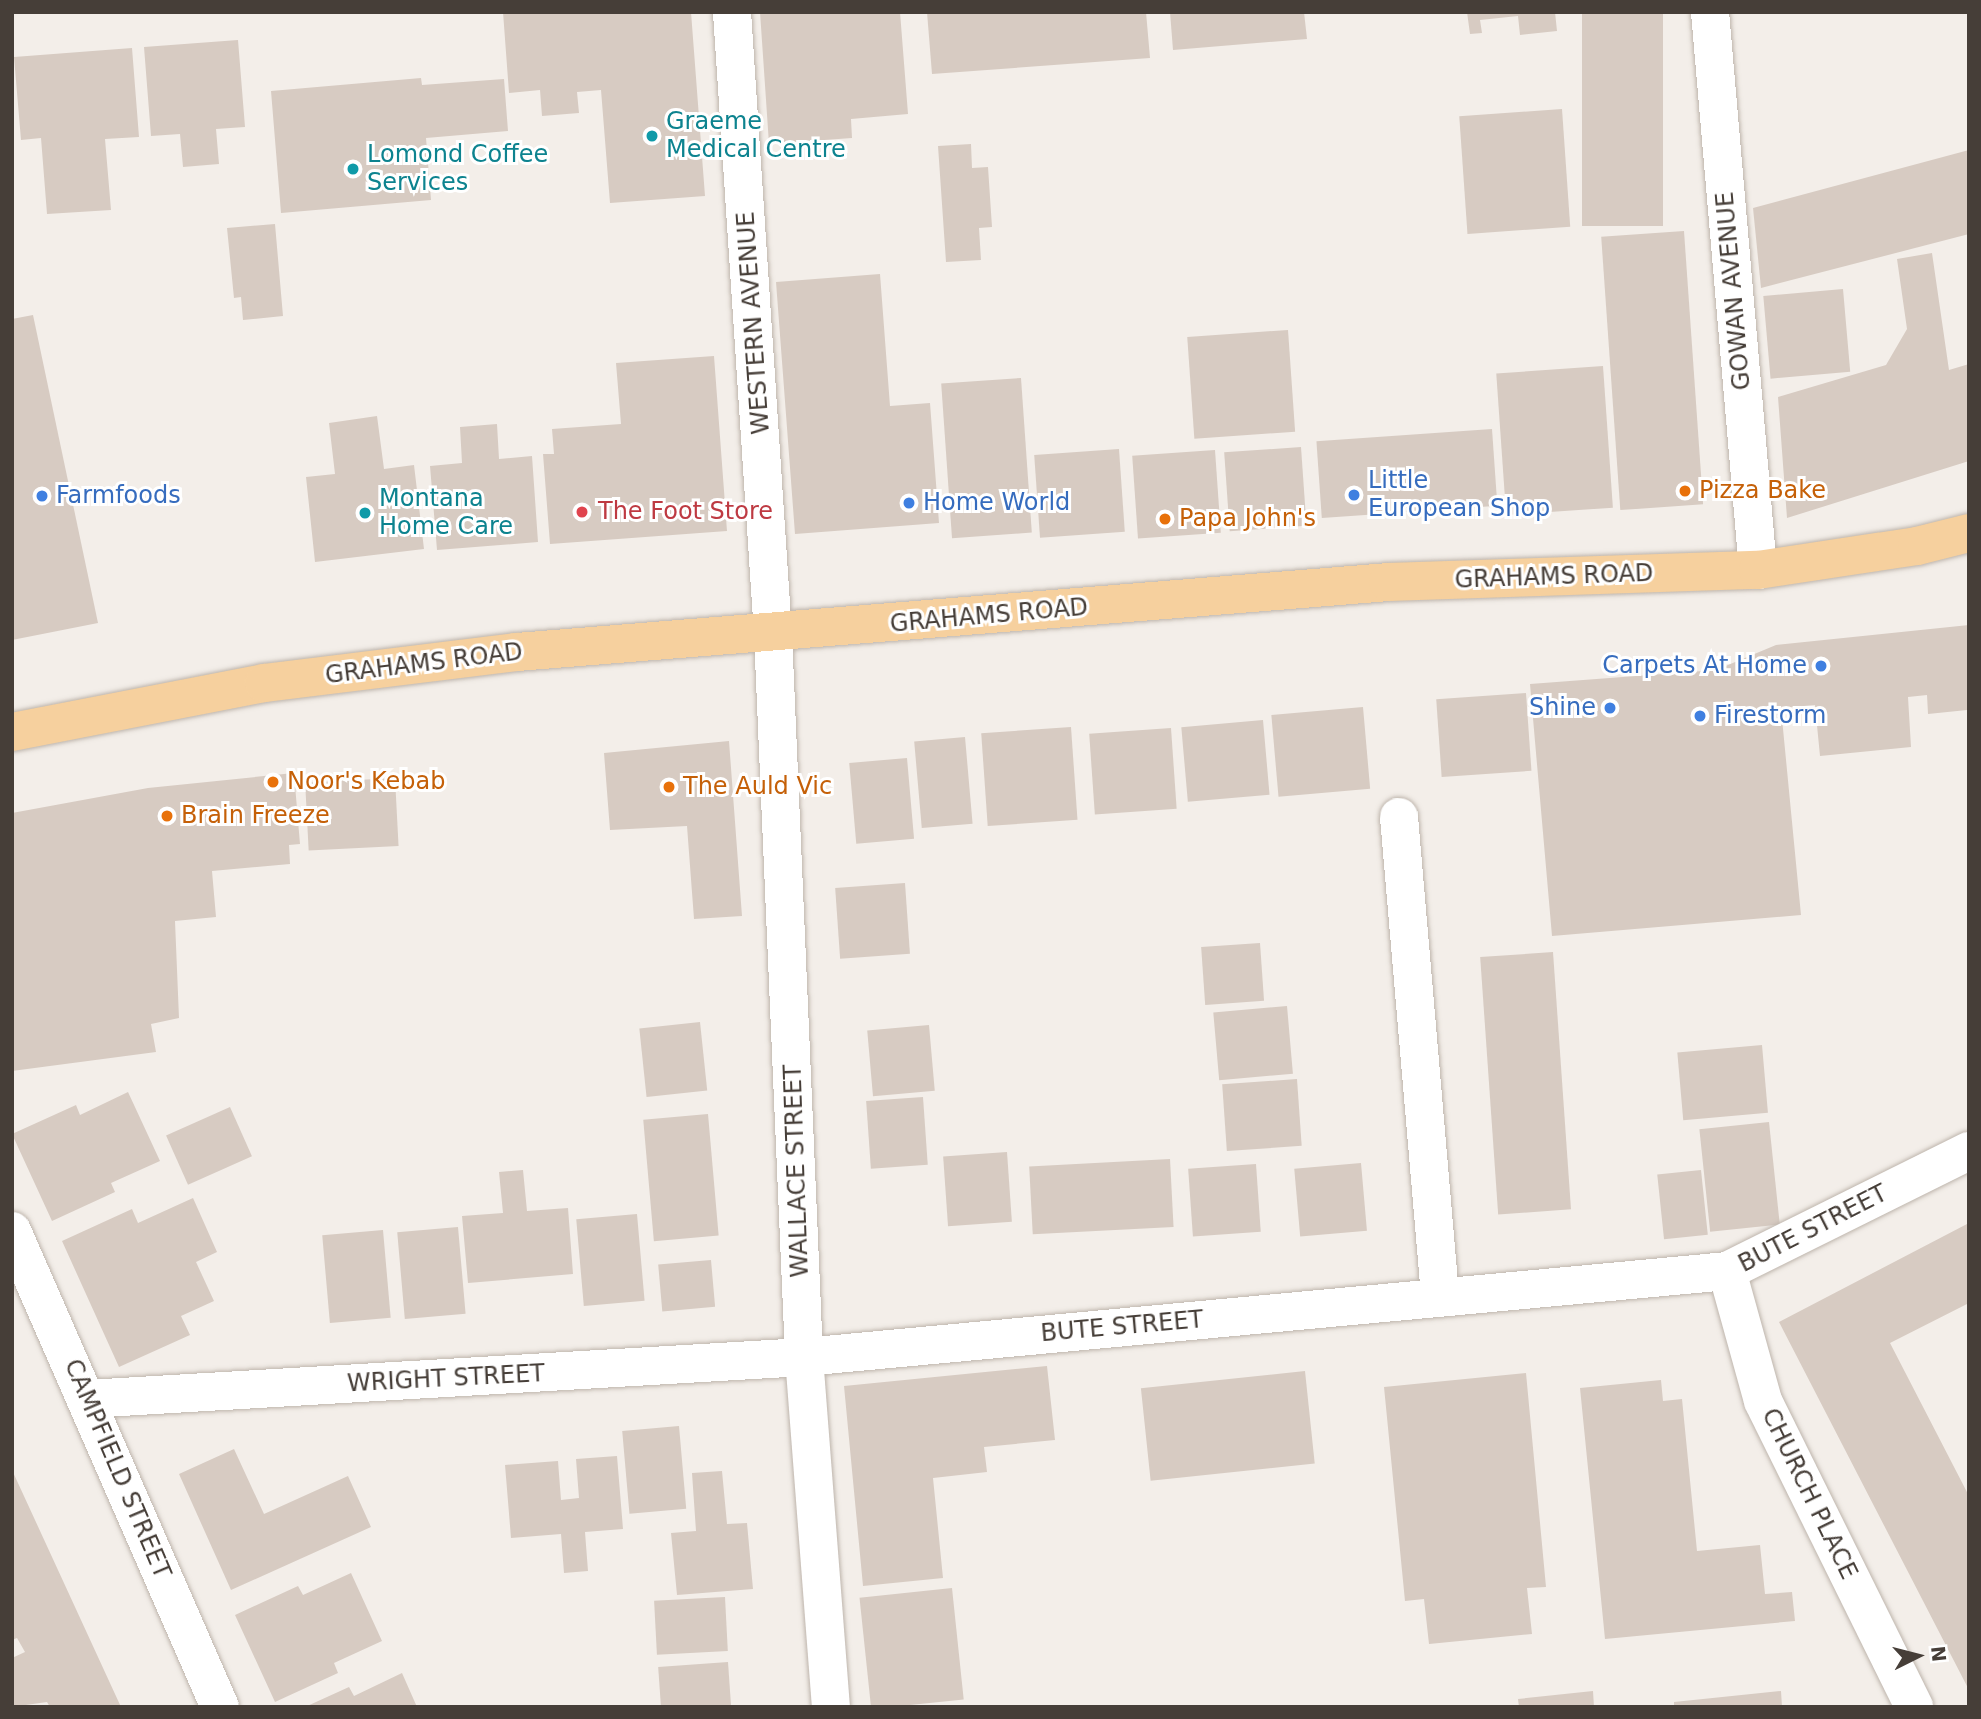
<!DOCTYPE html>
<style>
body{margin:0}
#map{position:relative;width:1981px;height:1719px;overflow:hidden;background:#f3eee9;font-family:"DejaVu Sans",sans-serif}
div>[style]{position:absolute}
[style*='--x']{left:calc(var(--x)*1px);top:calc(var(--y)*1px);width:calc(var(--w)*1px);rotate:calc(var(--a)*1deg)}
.building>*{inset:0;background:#d7cbc2;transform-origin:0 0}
.roads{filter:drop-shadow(0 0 2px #beb5ac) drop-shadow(0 0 2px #beb5ac)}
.minor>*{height:38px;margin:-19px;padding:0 19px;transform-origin:19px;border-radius:19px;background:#fff}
.major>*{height:38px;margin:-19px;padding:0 19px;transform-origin:19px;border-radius:19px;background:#f6d09e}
.dots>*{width:19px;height:19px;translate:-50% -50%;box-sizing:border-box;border:4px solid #fff;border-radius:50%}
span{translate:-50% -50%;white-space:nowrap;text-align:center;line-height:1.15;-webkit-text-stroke:6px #fff;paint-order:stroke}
.culture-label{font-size:24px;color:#0d838f}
.left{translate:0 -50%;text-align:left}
.street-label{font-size:24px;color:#463e38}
.shop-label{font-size:24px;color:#366cbe}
.right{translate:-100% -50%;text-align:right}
.food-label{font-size:24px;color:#c56008}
.health-label{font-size:24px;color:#be3a42}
.frame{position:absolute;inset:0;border:14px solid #463e38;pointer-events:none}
.north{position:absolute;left:1883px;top:1621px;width:70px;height:70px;-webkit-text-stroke:5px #fff;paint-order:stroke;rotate:84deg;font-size:19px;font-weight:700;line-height:28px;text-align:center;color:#463e38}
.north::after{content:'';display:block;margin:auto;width:24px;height:32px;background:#463e38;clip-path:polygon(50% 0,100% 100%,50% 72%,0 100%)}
</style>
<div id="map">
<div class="building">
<i style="clip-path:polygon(503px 12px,691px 12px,705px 196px,610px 203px,601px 90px,577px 92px,579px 113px,542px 116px,540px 90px,509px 93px)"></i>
<i style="clip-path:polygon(760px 12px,900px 12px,908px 114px,851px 119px,852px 138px,769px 144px)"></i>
<i style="clip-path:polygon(927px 12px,1146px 12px,1150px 58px,932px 74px)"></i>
<i style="clip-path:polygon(1170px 12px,1304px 12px,1307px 39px,1173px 50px)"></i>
<i style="clip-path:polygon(1467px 12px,1555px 12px,1557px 31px,1520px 35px,1518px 16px,1480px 20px,1482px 33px,1470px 34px)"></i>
<i style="left:1582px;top:12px;width:81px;height:214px"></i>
<i style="clip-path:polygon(238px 40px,245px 127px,216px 129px,219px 164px,183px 167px,180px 134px,151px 136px,144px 47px)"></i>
<i style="clip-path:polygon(132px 48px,139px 137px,105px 139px,111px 210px,47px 214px,41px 138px,21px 140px,14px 57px)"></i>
<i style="clip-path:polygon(421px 78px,422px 85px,504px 79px,508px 131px,426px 138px,431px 200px,281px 213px,271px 91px)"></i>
<i style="left:1562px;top:109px;width:118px;height:103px;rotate:86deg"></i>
<i style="clip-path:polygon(971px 144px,972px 168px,988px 167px,992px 227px,979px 228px,981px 260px,946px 262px,938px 146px)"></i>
<i style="clip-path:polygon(1969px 150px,1969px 234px,1761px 288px,1753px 208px)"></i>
<i style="clip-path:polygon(275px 224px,283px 316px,243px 320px,241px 297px,234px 298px,227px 228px)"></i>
<i style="left:1684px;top:231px;width:274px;height:83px;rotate:86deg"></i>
<i style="clip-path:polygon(1932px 253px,1949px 370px,1969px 364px,1969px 461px,1787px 518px,1778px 397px,1886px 365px,1907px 329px,1897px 259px)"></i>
<i style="clip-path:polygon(880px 274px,890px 406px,930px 403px,939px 523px,795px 534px,776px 282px)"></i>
<i style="left:1843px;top:289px;width:83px;height:80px;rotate:85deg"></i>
<i style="clip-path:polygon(33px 315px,98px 623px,12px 640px,12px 319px)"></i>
<i style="left:1288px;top:330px;width:102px;height:101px;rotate:86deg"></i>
<i style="clip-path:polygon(714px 356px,727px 531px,550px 544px,543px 454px,554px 454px,552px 429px,621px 424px,616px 363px)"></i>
<i style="left:1603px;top:366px;width:142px;height:107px;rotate:86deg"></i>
<i style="left:1021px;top:378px;width:155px;height:80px;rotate:86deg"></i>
<i style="clip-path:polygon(377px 416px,384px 469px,414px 465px,424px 549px,315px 562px,306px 477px,335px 474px,329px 423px)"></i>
<i style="clip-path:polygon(497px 424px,499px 459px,532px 456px,538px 542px,437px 550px,430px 466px,462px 463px,460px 427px)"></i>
<i style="left:1492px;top:429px;width:77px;height:176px;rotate:86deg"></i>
<i style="left:1301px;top:447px;width:79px;height:77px;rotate:86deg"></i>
<i style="left:1119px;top:449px;width:83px;height:85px;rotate:86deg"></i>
<i style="left:1215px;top:450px;width:83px;height:83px;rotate:86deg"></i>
<i style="clip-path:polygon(1969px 625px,1967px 710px,1928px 714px,1927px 695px,1908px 697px,1911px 747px,1820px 756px,1815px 705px,1781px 708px,1801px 915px,1552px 936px,1530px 684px,1716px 670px,1776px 645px)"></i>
<i style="left:1526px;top:693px;width:78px;height:90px;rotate:86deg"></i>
<i style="left:1363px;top:707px;width:82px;height:92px;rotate:85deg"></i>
<i style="left:1263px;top:720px;width:75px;height:82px;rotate:85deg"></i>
<i style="left:1071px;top:727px;width:93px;height:90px;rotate:86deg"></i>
<i style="left:1171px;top:728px;width:81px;height:82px;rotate:86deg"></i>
<i style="left:965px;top:737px;width:87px;height:51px;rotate:85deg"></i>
<i style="clip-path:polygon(729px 741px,742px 916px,694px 919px,687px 826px,610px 830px,604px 753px)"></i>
<i style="left:907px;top:758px;width:81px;height:58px;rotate:85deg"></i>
<i style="clip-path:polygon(294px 773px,300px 844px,289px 845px,290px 864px,212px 871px,216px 917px,175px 921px,179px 1018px,151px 1024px,156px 1052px,12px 1071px,12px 813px,148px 788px)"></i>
<i style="left:395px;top:778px;width:68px;height:90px;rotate:87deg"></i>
<i style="left:905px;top:883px;width:71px;height:70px;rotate:86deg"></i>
<i style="left:1260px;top:943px;width:58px;height:59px;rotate:86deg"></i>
<i style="left:1553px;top:952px;width:258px;height:73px;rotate:86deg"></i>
<i style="left:1287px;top:1006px;width:68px;height:74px;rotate:85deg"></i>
<i style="left:700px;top:1022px;width:69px;height:61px;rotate:84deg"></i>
<i style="left:929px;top:1025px;width:66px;height:62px;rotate:85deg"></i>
<i style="left:1762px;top:1045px;width:68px;height:85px;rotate:85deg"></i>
<i style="left:1297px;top:1079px;width:67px;height:75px;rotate:86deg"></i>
<i style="clip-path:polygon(128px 1092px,160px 1161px,111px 1183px,115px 1192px,52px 1221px,12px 1134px,76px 1105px,80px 1115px)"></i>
<i style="left:923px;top:1097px;width:68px;height:57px;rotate:86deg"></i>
<i style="left:230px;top:1107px;width:54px;height:70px;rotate:66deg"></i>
<i style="left:708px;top:1114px;width:122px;height:65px;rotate:85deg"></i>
<i style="left:1769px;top:1122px;width:103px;height:70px;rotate:84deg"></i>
<i style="left:1007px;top:1152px;width:70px;height:64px;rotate:86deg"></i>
<i style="left:1170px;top:1159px;width:68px;height:141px;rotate:87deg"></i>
<i style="left:1361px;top:1163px;width:68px;height:67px;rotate:85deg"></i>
<i style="left:1256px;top:1164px;width:68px;height:68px;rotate:86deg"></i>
<i style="clip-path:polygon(523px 1170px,527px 1211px,568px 1208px,573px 1274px,468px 1283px,462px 1216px,503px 1213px,499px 1172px)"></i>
<i style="left:1701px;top:1170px;width:65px;height:44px;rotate:84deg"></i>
<i style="clip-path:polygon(193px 1198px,217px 1252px,196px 1262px,214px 1301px,181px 1316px,190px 1335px,119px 1367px,62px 1241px,132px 1209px,138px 1223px)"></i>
<i style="left:637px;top:1214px;width:87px;height:61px;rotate:85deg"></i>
<i style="clip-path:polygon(1967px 1224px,1969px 1303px,1890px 1343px,1969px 1496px,1969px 1690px,1779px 1322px)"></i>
<i style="left:458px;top:1227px;width:87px;height:61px;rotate:85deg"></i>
<i style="left:383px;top:1230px;width:88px;height:61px;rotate:85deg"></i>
<i style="left:711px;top:1260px;width:47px;height:53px;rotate:85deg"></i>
<i style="clip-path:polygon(1047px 1366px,1055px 1440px,984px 1447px,987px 1472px,933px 1478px,943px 1578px,863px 1586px,844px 1386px)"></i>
<i style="left:1305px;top:1371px;width:93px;height:165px;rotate:84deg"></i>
<i style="clip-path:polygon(1526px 1373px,1546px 1587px,1527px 1588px,1532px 1634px,1429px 1644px,1424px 1599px,1405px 1601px,1384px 1387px)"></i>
<i style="clip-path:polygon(1661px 1380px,1663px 1401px,1682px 1399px,1697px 1551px,1760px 1545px,1765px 1594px,1792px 1592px,1795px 1621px,1605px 1639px,1580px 1388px)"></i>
<i style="left:679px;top:1426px;width:83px;height:57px;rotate:85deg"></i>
<i style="clip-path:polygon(234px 1449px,264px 1514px,348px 1476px,371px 1527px,231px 1590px,179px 1474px)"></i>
<i style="clip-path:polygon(617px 1456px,623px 1529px,585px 1532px,588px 1571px,564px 1573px,561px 1534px,511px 1538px,505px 1465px,558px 1461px,561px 1500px,579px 1498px,576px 1459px)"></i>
<i style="clip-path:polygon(12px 1470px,121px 1707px,50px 1707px,47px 1702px,12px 1707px,12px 1658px,25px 1652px,17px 1638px,12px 1640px)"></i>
<i style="clip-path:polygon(722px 1471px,727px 1524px,747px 1523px,753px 1589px,677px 1595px,671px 1533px,696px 1531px,692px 1473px)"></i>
<i style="clip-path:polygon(351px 1573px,382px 1641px,334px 1663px,338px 1673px,275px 1702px,235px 1615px,298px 1586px,303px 1595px)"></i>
<i style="left:952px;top:1588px;width:112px;height:93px;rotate:84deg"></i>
<i style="left:725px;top:1597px;width:54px;height:71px;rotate:87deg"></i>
<i style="left:728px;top:1662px;width:45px;height:70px;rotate:86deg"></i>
<i style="clip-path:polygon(402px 1673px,417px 1707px,305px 1707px,349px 1687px,354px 1696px)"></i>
<i style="clip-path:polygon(1593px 1691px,1594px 1707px,1519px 1707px,1518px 1699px)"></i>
<i style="clip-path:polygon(1781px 1691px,1782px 1707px,1674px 1707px,1674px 1702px)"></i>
</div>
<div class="roads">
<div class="minor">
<i style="--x:732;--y:12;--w:623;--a:86.23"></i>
<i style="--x:773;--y:634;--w:724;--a:87.54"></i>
<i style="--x:804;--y:1357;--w:351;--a:85.6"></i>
<i style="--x:1710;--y:12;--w:560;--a:85.08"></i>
<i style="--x:1399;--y:817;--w:482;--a:85.1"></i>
<i style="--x:12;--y:1231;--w:519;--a:66.4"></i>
<i style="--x:1727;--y:1271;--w:135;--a:74.5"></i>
<i style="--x:1763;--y:1401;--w:341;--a:63.7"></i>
<i style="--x:87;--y:1399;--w:718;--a:-3.35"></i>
<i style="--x:804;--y:1357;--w:927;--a:-5.32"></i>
<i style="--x:1727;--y:1271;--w:270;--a:-26.4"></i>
</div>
<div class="major">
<i style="--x:12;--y:732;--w:257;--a:-11"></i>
<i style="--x:264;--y:683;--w:255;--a:-7"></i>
<i style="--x:517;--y:652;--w:874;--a:-4.59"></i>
<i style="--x:1388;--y:582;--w:370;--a:-1.9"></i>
<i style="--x:1758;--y:570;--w:161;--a:-8.6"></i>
<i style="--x:1917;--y:546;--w:54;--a:-14"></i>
</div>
</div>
<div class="dots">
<i style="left:652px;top:136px;background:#0f9aa8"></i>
<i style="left:353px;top:169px;background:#0f9aa8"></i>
<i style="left:1685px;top:491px;background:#e8710a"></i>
<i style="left:1354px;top:495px;background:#3f7fe0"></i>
<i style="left:42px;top:496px;background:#3f7fe0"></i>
<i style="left:909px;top:503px;background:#3f7fe0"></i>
<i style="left:582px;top:512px;background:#e0444e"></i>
<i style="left:365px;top:513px;background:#0f9aa8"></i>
<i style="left:1165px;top:519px;background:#e8710a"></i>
<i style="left:1821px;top:666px;background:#3f7fe0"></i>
<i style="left:1610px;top:708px;background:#3f7fe0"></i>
<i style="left:1700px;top:716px;background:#3f7fe0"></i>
<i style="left:273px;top:782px;background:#e8710a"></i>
<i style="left:669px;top:787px;background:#e8710a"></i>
<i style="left:167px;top:816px;background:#e8710a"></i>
</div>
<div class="culture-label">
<span class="left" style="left:666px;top:136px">Graeme<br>Medical Centre</span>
<span class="left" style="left:367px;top:169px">Lomond Coffee<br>Services</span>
<span class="left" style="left:379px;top:513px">Montana<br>Home Care</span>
</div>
<div class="street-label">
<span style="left:1734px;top:291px;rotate:-95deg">GOWAN AVENUE</span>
<span style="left:754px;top:323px;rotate:-94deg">WESTERN AVENUE</span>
<span style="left:1554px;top:577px;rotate:-2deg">GRAHAMS ROAD</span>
<span style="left:989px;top:616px;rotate:-5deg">GRAHAMS ROAD</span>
<span style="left:424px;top:664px;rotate:-7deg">GRAHAMS ROAD</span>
<span style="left:797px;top:1171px;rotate:-92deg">WALLACE STREET</span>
<span style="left:1813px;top:1229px;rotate:-27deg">BUTE STREET</span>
<span style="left:1122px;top:1327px;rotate:-5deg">BUTE STREET</span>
<span style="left:446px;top:1379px;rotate:-3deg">WRIGHT STREET</span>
<span style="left:117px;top:1469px;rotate:67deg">CAMPFIELD STREET</span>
<span style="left:1809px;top:1494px;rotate:64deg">CHURCH PLACE</span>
</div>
<div class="shop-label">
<span class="left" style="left:1368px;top:495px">Little<br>European Shop</span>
<span class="left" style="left:56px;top:496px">Farmfoods</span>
<span class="left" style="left:923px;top:503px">Home World</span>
<span class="right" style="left:1807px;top:666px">Carpets At Home</span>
<span class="right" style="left:1596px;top:708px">Shine</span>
<span class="left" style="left:1714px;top:716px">Firestorm</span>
</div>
<div class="food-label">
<span class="left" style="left:1699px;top:491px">Pizza Bake</span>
<span class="left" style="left:1179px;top:519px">Papa John's</span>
<span class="left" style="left:287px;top:782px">Noor's Kebab</span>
<span class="left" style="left:683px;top:787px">The Auld Vic</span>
<span class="left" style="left:181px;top:816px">Brain Freeze</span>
</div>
<div class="health-label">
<span class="left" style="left:598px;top:512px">The Foot Store</span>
</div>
<div class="frame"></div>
<div class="north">N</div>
</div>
